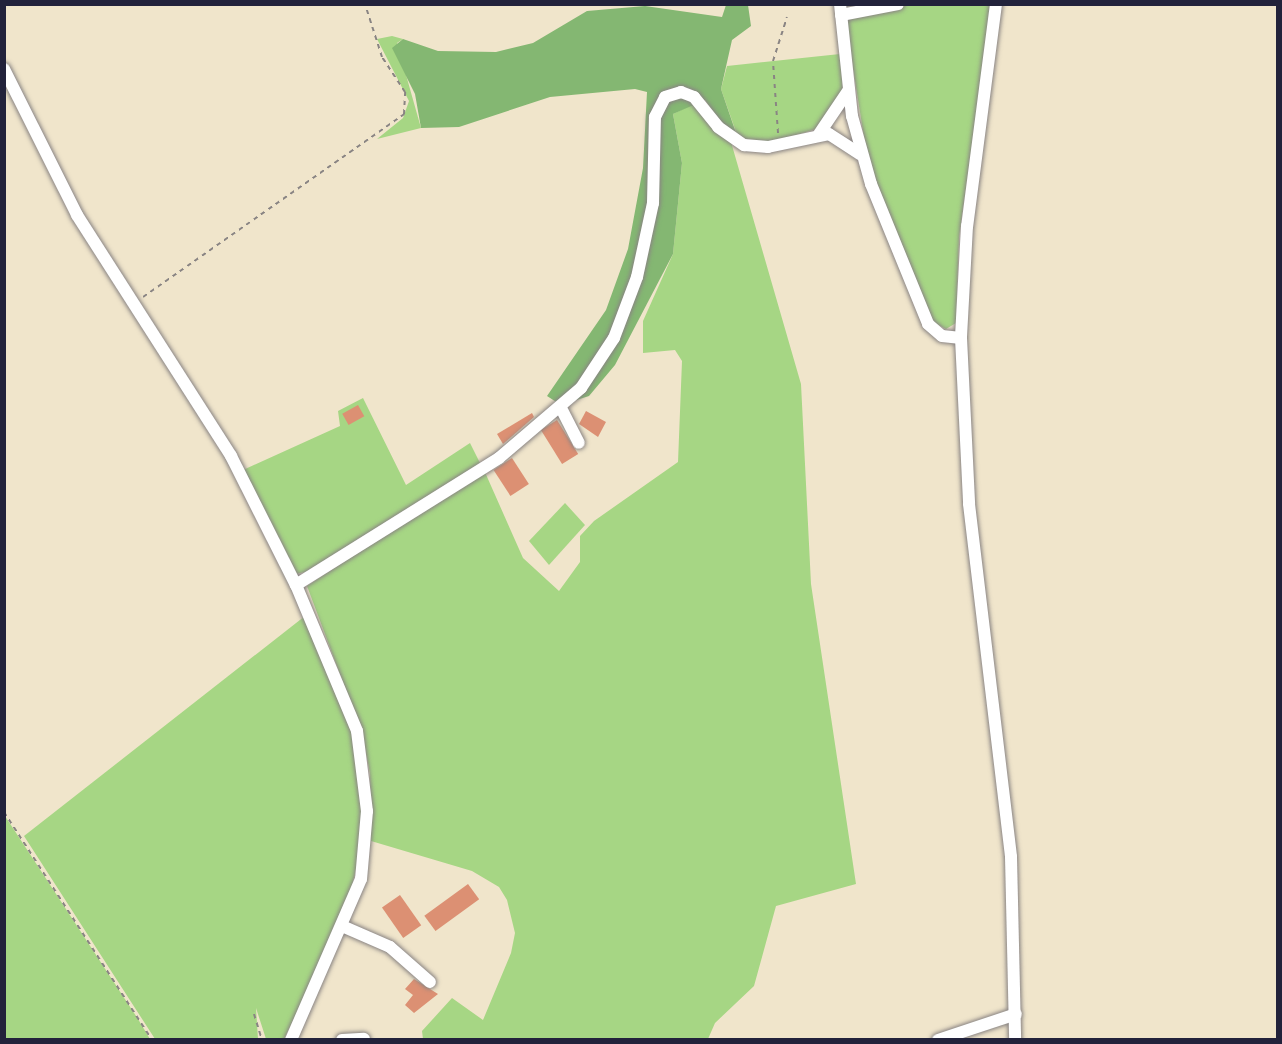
<!DOCTYPE html>
<style>
body{margin:0}
#map{position:relative;width:1282px;height:1044px;overflow:hidden;background:#f0e5cb;font-family:"Comic Neue",sans-serif}
div>[style]{position:absolute}
[style*='--x']{left:calc(var(--x)*1px);top:calc(var(--y)*1px);width:calc(var(--w)*1px);rotate:calc(var(--a)*1deg)}
.green>*{inset:0;background:#a6d684}
.forest>*{inset:0;background:#84b772}
.building>*{inset:0;background:#dc9073;transform-origin:0 0}
.path>*{height:2px;margin-top:-1px;transform-origin:0;background:repeating-linear-gradient(90deg,#898483 0 4.5px,transparent 0 9px)}
.roads{filter:drop-shadow(0 0 2px #898483) drop-shadow(0 0 2px #898483)}
.minor>*{height:12px;margin:-6px;padding:0 6px;transform-origin:6px;border-radius:6px;background:#fff}
span{translate:-50% -50%;white-space:nowrap;text-align:center;line-height:1.15;-webkit-text-stroke:4.5px #f6f6f2;paint-order:stroke}
.frame{position:absolute;inset:0;border:6px solid #22223b;pointer-events:none}
</style>
<div id="map">
<div class="green">
<i style="clip-path:polygon(909px 5px,992px 5px,959px 237px,956px 323px,946px 329px,931px 321px,869px 169px,845px 17px)"></i>
<i style="clip-path:polygon(392px 36px,403px 39px,397px 43px,421px 128px,377px 139px,403px 118px,409px 101px,377px 39px)"></i>
<i style="clip-path:polygon(840px 54px,843px 91px,822px 127px,771px 143px,745px 141px,736px 132px,721px 89px,727px 66px)"></i>
<i style="clip-path:polygon(697px 102px,731px 142px,801px 384px,811px 584px,856px 884px,776px 906px,754px 986px,715px 1023px,708px 1039px,423px 1039px,422px 1031px,452px 998px,483px 1020px,511px 953px,515px 933px,507px 900px,499px 887px,472px 871px,371px 841px,370px 773px,362px 733px,307px 586px,484px 470px,523px 558px,559px 591px,580px 562px,580px 536px,594px 521px,678px 462px,682px 361px,675px 350px,643px 353px,643px 321px,673px 254px,682px 163px,673px 114px)"></i>
<i style="clip-path:polygon(363px 398px,406px 485px,470px 443px,481px 465px,310px 571px,295px 574px,243px 470px,340px 426px,338px 411px)"></i>
<i style="clip-path:polygon(565px 503px,585px 525px,549px 565px,529px 541px)"></i>
<i style="clip-path:polygon(305px 616px,350px 725px,362px 784px,362px 843px,346px 912px,284px 1039px,266px 1039px,256px 1008px,258px 1039px,155px 1039px,24px 836px)"></i>
<i style="clip-path:polygon(5px 816px,138px 1019px,150px 1039px,5px 1039px)"></i>
</div>
<div class="forest">
<i style="clip-path:polygon(726px 5px,748px 5px,751px 26px,732px 40px,721px 89px,736px 133px,724px 127px,705px 100px,673px 114px,682px 163px,673px 254px,615px 365px,589px 396px,561px 405px,547px 396px,606px 310px,628px 249px,643px 168px,647px 92px,635px 89px,550px 97px,459px 127px,421px 128px,415px 94px,392px 48px,403px 39px,438px 51px,496px 52px,533px 43px,587px 11px,645px 6px,722px 17px)"></i>
</div>
<div class="building">
<i style="left:358px;top:405px;width:13px;height:18px;rotate:61deg"></i>
<i style="clip-path:polygon(586px 411px,606px 422px,598px 437px,579px 424px)"></i>
<i style="clip-path:polygon(532px 413px,534px 417px,503px 444px,497px 434px)"></i>
<i style="left:557px;top:420px;width:40px;height:19px;rotate:58deg"></i>
<i style="left:512px;top:458px;width:31px;height:22px;rotate:57deg"></i>
<i style="left:468px;top:884px;width:19px;height:54px;rotate:54deg"></i>
<i style="left:400px;top:895px;width:37px;height:22px;rotate:55deg"></i>
<i style="clip-path:polygon(414px 979px,438px 994px,414px 1013px,405px 1005px,413px 995px,405px 989px)"></i>
</div>
<div class="path">
<i style="--x:778;--y:133;--w:72;--a:-94"></i>
<i style="--x:773;--y:61;--w:46;--a:-72.3"></i>
<i style="--x:143;--y:297;--w:319;--a:-35"></i>
<i style="--x:404;--y:114;--w:22;--a:-87"></i>
<i style="--x:405;--y:92;--w:42;--a:-123.3"></i>
<i style="--x:382;--y:57;--w:56;--a:-107.8"></i>
<i style="--x:4;--y:812;--w:272;--a:57"></i>
<i style="--x:254;--y:1014;--w:27;--a:73"></i>
</div>
<div class="roads">
<div class="minor">
<i style="--x:840;--y:4;--w:113;--a:83.9"></i>
<i style="--x:852;--y:116;--w:71;--a:74.4"></i>
<i style="--x:871;--y:184;--w:151;--a:67.8"></i>
<i style="--x:928;--y:324;--w:18;--a:41"></i>
<i style="--x:942;--y:336;--w:19;--a:6"></i>
<i style="--x:996;--y:4;--w:224;--a:97.4"></i>
<i style="--x:967;--y:226;--w:112;--a:93.1"></i>
<i style="--x:961;--y:338;--w:166;--a:87.2"></i>
<i style="--x:969;--y:504;--w:355;--a:83.2"></i>
<i style="--x:1011;--y:857;--w:183;--a:88.7"></i>
<i style="--x:841;--y:15;--w:58;--a:-10.9"></i>
<i style="--x:4;--y:69;--w:163;--a:63.4"></i>
<i style="--x:77;--y:215;--w:286;--a:57.4"></i>
<i style="--x:231;--y:456;--w:144;--a:63.3"></i>
<i style="--x:296;--y:585;--w:158;--a:67.3"></i>
<i style="--x:357;--y:731;--w:81;--a:82.9"></i>
<i style="--x:367;--y:811;--w:68;--a:95"></i>
<i style="--x:361;--y:879;--w:176;--a:113.5"></i>
<i style="--x:819;--y:134;--w:52;--a:-56"></i>
<i style="--x:561;--y:408;--w:39;--a:63"></i>
<i style="--x:296;--y:585;--w:239;--a:-32"></i>
<i style="--x:499;--y:458;--w:108;--a:-40.5"></i>
<i style="--x:581;--y:388;--w:60;--a:-56.6"></i>
<i style="--x:614;--y:338;--w:65;--a:-69.3"></i>
<i style="--x:637;--y:277;--w:76;--a:-77.8"></i>
<i style="--x:653;--y:203;--w:86;--a:-88.7"></i>
<i style="--x:655;--y:117;--w:22;--a:-63"></i>
<i style="--x:665;--y:97;--w:17;--a:-17"></i>
<i style="--x:681;--y:92;--w:14;--a:21"></i>
<i style="--x:694;--y:97;--w:38;--a:51"></i>
<i style="--x:718;--y:127;--w:32;--a:35"></i>
<i style="--x:744;--y:145;--w:24;--a:5"></i>
<i style="--x:768;--y:147;--w:62;--a:-12"></i>
<i style="--x:829;--y:134;--w:37;--a:33"></i>
<i style="--x:342;--y:926;--w:52;--a:23.6"></i>
<i style="--x:390;--y:947;--w:53;--a:41.2"></i>
<i style="--x:342;--y:1040;--w:22;--a:-3"></i>
<i style="--x:938;--y:1040;--w:82;--a:-18.4"></i>
</div>
</div>
<div class="frame"></div>
</div>
